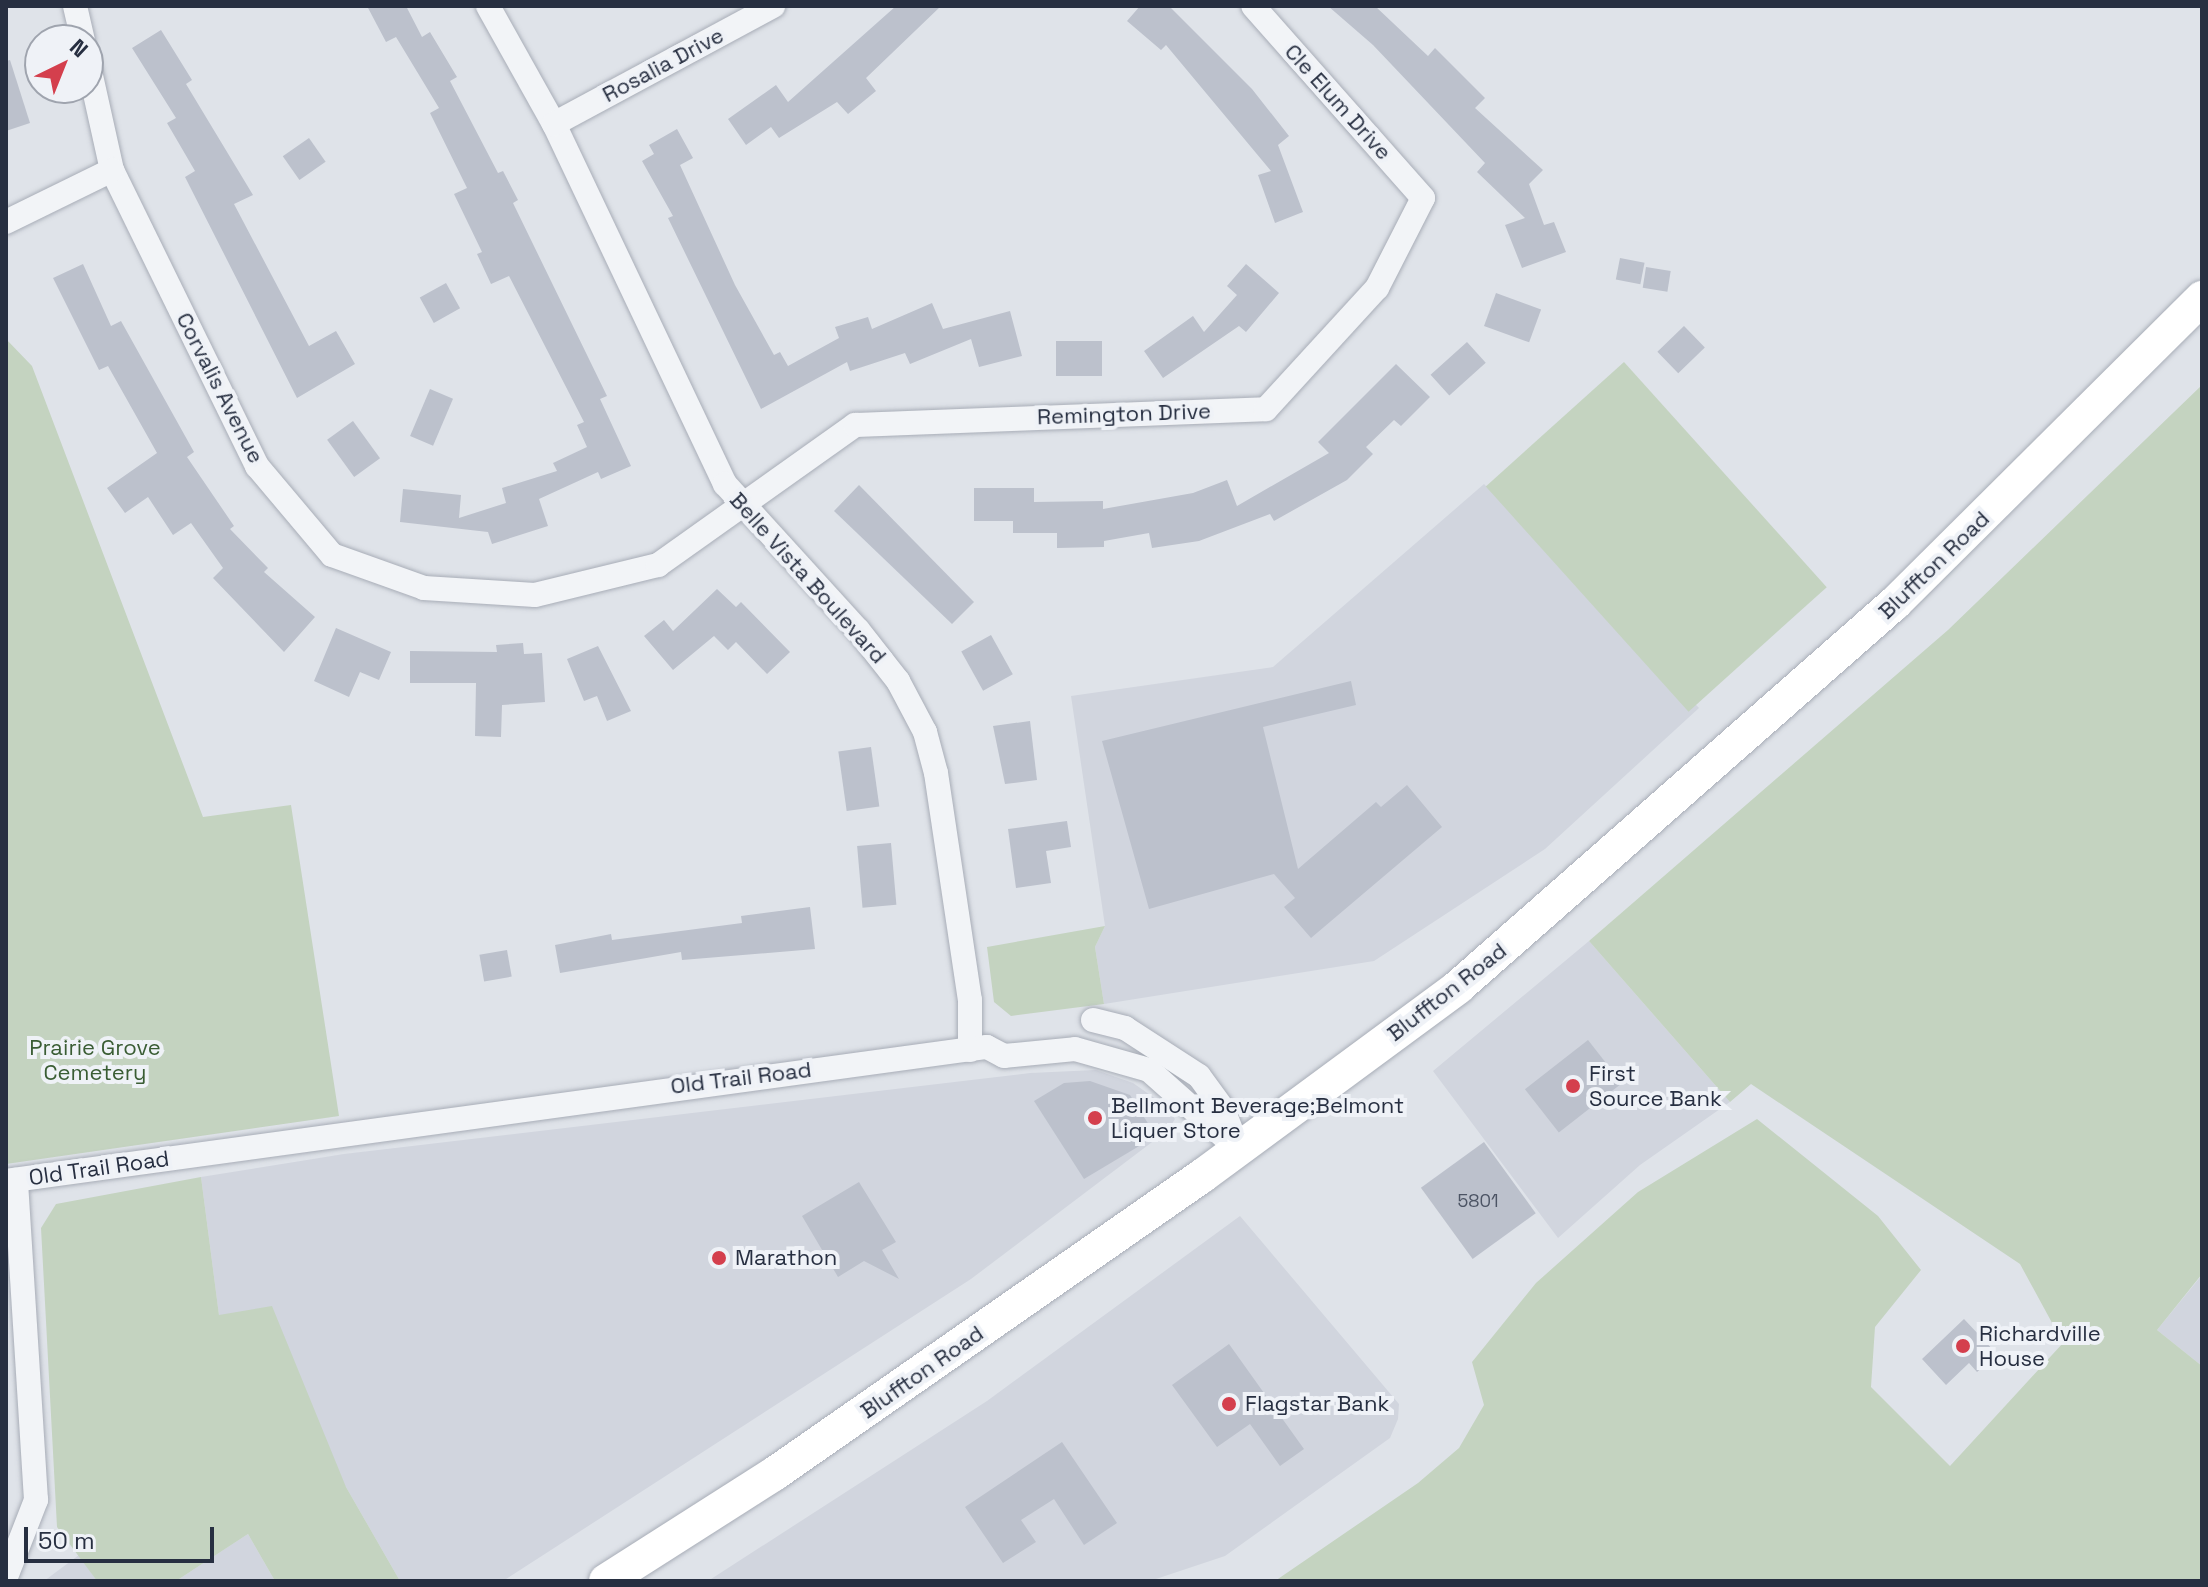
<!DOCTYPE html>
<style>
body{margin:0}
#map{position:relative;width:2208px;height:1587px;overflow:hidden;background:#dfe3e9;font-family:"Space Grotesk",sans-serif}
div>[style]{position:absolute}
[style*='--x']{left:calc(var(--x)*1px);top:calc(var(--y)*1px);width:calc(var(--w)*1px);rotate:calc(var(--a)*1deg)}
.built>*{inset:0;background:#d1d5de}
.green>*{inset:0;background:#c4d3c0;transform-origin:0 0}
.building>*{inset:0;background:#bcc1cc;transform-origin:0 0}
.roads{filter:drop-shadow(0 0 2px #a8adb7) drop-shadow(0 0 2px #a8adb7)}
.street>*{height:24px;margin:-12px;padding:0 12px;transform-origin:12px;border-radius:12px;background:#f2f4f7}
.secondary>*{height:34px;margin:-17px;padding:0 17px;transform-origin:17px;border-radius:17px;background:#fff}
.dots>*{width:22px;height:22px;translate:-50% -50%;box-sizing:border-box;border:4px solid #eff2f7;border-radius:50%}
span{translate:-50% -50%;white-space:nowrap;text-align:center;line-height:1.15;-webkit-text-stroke:8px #eff2f7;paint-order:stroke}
.number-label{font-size:18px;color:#4c5464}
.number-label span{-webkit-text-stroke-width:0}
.street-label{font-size:22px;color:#272f41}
.park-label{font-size:22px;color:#3a5d34}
.poi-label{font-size:22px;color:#272f41}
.left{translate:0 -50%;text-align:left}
.frame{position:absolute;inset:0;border:8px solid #272f41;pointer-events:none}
.north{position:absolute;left:24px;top:24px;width:80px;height:80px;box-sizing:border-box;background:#eff2f7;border:2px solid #9fa4ae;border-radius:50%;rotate:43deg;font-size:22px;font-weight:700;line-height:32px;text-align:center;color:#272f41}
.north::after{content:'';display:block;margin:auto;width:28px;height:36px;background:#d43f4d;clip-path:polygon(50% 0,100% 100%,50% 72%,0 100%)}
.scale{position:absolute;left:24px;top:1527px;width:190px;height:36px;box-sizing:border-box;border:4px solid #272f41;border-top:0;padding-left:10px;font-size:24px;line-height:28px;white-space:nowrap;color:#272f41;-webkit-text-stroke:6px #eff2f7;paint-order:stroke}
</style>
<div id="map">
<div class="built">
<i style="clip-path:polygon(1484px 484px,1699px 708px,1545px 849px,1374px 961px,1104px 1004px,1095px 947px,1105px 926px,1071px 696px,1273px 667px)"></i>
<i style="clip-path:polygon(1589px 941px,1730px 1102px,1640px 1165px,1558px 1238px,1433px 1071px)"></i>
<i style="clip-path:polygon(1096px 1070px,1133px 1083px,1163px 1104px,1175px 1119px,1168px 1130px,971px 1279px,503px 1581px,400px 1581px,346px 1487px,219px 1315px,201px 1177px,344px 1154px,1030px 1073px)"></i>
<i style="clip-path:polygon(1240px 1216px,1399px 1404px,1398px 1419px,1390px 1438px,1225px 1556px,1150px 1581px,708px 1581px,987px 1401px)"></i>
<i style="clip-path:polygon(2202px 1275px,2202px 1366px,2157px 1330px)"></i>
<i style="clip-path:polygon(248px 1534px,275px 1581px,176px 1581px)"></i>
<i style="clip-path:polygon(79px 1555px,97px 1581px,44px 1581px)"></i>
</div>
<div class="green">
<i style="clip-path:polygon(6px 339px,32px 366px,203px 817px,291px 805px,339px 1116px,6px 1164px)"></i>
<i style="left:1624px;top:362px;width:303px;height:186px;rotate:48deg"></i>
<i style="clip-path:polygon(2202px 385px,2202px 1274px,2157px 1330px,2202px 1366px,2202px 1581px,1275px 1581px,1418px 1483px,1459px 1448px,1484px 1405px,1472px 1362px,1536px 1283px,1638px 1192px,1757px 1119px,1878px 1216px,1921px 1270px,1875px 1327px,1871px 1387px,1950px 1466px,2063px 1343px,2020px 1264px,1751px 1084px,1730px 1102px,1589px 941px,1948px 630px)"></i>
<i style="clip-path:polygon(1105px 926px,1095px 947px,1104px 1004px,1011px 1016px,994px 1002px,987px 947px)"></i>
<i style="clip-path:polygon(201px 1177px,219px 1315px,272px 1306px,346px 1487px,400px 1581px,275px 1581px,248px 1534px,176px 1581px,97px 1581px,57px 1527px,41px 1228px,56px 1204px)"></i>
</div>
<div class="building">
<i style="clip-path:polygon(367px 6px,406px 6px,422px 37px,430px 32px,457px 77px,450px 81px,498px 173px,503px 171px,518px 200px,513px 203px,607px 396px,600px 399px,631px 466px,601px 479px,598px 472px,539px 499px,548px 526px,492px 544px,488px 532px,400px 522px,403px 489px,461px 495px,459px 518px,506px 503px,502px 488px,557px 471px,553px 463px,587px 447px,577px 425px,584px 422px,509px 276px,491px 284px,477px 254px,482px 252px,454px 194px,467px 188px,430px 113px,439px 108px,396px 37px,386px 42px)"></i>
<i style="clip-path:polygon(896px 6px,941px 6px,866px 78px,876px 91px,848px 114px,837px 102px,779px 138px,771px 127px,746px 145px,728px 119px,776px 85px,788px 102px)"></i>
<i style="clip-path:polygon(1140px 6px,1169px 6px,1252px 89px,1289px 136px,1278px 145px,1303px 212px,1275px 223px,1258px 175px,1271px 171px,1166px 45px,1161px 50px,1127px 21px)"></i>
<i style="clip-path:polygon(1328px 6px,1375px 6px,1428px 56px,1435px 48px,1485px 98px,1475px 108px,1543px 170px,1529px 184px,1544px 225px,1554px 222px,1566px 252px,1522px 268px,1505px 225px,1525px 218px,1477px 172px,1485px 163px,1373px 45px)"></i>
<i style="clip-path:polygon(161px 30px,192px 80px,186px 84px,253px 195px,234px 204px,309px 346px,336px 331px,355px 364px,297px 398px,185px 177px,195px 171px,167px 123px,176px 118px,132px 48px)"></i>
<i style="clip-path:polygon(10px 60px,30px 123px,6px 131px,6px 61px)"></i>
<i style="clip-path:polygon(677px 129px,693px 158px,680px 165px,735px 285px,774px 355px,780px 352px,788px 366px,839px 338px,835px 327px,868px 317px,872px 329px,932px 303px,943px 329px,1010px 311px,1022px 356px,979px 367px,971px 339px,910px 364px,905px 353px,850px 371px,847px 362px,761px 409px,668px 218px,673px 216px,642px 161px,654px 154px,649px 145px)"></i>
<i style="left:309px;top:138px;width:29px;height:32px;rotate:55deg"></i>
<i style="left:1620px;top:258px;width:25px;height:22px;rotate:11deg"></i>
<i style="clip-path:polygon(83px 264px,111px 326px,121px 321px,194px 452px,187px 457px,234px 526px,230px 529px,268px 568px,264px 572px,315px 617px,284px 652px,213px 578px,223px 568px,191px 523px,173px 535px,148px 497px,125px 513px,107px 488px,157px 453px,108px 366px,99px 370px,53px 278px)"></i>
<i style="clip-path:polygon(1246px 264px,1279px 293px,1246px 332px,1239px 326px,1163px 378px,1144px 351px,1193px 316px,1204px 332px,1237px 295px,1227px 286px)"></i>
<i style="left:1646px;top:267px;width:25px;height:21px;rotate:9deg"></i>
<i style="left:446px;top:283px;width:29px;height:30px;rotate:61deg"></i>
<i style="left:1496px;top:293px;width:48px;height:35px;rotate:20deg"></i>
<i style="left:1684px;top:326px;width:30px;height:37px;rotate:46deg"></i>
<i style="left:1056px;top:341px;width:46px;height:35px"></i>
<i style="left:1467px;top:342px;width:28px;height:49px;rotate:48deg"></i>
<i style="clip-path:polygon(1396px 364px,1430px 397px,1401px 426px,1394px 420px,1366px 447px,1373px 454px,1347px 480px,1274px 521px,1270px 514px,1199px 541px,1152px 548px,1149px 533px,1104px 541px,1104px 547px,1057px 548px,1057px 533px,1013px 533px,1013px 521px,974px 521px,974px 488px,1034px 488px,1034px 502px,1103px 501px,1103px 509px,1193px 493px,1227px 480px,1237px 506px,1329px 453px,1318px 442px)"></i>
<i style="left:430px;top:389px;width:25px;height:51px;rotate:23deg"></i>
<i style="left:353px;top:421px;width:46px;height:32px;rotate:54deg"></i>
<i style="clip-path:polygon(859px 485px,974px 602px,952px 624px,834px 511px)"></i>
<i style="clip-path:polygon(717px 589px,736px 607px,741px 602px,790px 652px,767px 674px,736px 642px,728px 650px,714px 636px,673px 670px,644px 636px,664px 620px,673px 631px)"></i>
<i style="clip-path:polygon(336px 628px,391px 652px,379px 680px,360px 672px,349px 697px,314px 681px)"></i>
<i style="left:991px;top:635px;width:45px;height:34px;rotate:61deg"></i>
<i style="clip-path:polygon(523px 643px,524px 654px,542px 653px,545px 702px,502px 705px,501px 737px,475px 736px,476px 683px,410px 683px,410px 651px,497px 652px,496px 645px)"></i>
<i style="clip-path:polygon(598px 646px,631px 711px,607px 721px,597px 696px,584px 701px,567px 659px)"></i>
<i style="clip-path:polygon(1351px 681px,1356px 705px,1263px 727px,1298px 869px,1376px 802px,1381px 807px,1407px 785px,1442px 827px,1311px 938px,1284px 907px,1295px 898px,1274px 874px,1149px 909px,1102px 741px)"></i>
<i style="clip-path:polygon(1030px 721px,1037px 780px,1005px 784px,993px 726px)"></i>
<i style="left:871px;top:747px;width:60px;height:33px;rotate:82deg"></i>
<i style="clip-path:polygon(1067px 821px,1071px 847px,1046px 851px,1051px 883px,1016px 888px,1008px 829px)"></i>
<i style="left:891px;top:843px;width:62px;height:34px;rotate:85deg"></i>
<i style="clip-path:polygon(810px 907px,815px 949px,682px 960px,681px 952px,560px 973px,555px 945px,611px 934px,612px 940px,742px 923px,741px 916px)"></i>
<i style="left:507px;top:950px;width:27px;height:28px;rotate:80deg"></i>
<i style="left:1588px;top:1040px;width:55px;height:80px;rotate:52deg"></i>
<i style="clip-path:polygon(1090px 1081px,1130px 1095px,1156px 1136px,1084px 1179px,1034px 1101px,1064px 1083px)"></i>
<i style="left:1484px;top:1142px;width:88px;height:78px;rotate:54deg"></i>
<i style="clip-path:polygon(859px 1182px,896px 1242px,882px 1250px,899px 1279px,864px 1261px,838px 1277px,802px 1216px)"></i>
<i style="clip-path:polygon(1964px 1319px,1997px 1354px,1977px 1372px,1969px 1363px,1946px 1385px,1922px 1359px)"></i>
<i style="clip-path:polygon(1229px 1344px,1304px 1449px,1280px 1466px,1250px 1424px,1217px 1447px,1172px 1385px)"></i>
<i style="clip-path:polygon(1062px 1442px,1117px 1523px,1084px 1545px,1054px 1499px,1021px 1520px,1036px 1542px,1003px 1563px,965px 1507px)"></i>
</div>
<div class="roads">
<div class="street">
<i style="--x:75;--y:6;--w:35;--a:77"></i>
<i style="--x:488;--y:6;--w:135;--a:60.8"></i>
<i style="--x:554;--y:124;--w:399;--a:64.6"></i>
<i style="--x:725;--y:484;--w:197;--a:47.7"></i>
<i style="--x:858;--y:630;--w:65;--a:51.9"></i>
<i style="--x:898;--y:681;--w:58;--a:62.1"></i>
<i style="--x:925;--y:732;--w:42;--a:75"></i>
<i style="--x:936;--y:773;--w:230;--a:81.5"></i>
<i style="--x:970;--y:1000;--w:50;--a:90"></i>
<i style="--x:88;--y:62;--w:111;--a:77.5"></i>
<i style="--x:112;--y:170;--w:330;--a:63.9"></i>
<i style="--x:257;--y:466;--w:116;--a:49.9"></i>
<i style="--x:332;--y:555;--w:98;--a:19.7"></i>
<i style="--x:424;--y:588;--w:111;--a:3.6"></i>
<i style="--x:535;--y:595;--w:127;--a:-13.7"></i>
<i style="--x:658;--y:565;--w:242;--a:-35.4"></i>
<i style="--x:855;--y:425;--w:411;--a:-2.2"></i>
<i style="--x:1266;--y:409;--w:164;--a:-47.5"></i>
<i style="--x:1377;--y:288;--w:101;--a:-62.9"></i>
<i style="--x:1423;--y:198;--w:256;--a:-131.5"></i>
<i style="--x:554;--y:124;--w:249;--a:-28.3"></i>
<i style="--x:6;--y:222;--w:118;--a:-26.1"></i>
<i style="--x:1093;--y:1020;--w:33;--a:14"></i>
<i style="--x:1125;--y:1028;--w:88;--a:33"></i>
<i style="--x:1199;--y:1076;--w:41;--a:54"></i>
<i style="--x:1223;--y:1109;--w:42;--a:69"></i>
<i style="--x:6;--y:1181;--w:990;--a:-7.78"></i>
<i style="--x:987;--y:1047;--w:19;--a:28"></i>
<i style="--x:1004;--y:1056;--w:71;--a:-5.6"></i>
<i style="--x:1075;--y:1049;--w:77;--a:15.8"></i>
<i style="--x:1149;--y:1070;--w:120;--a:41.6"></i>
<i style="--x:6;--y:1577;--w:83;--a:-68.7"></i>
<i style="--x:36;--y:1500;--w:321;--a:-93.6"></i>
</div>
<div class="secondary">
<i style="--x:606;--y:1581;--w:199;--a:-32.5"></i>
<i style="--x:774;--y:1474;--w:522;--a:-34.85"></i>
<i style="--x:1202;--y:1176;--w:318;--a:-36.4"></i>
<i style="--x:1458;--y:987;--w:582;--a:-41.31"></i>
<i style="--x:1895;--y:603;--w:433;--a:-44.8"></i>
</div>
</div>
<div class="dots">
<i style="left:1573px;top:1086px;background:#d43f4d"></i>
<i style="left:1095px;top:1118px;background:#d43f4d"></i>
<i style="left:719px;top:1258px;background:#d43f4d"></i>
<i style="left:1963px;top:1346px;background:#d43f4d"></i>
<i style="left:1229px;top:1404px;background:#d43f4d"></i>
</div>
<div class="number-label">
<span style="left:1478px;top:1201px">5801</span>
</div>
<div class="street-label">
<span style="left:663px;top:65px;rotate:-28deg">Rosalia Drive</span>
<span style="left:1338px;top:102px;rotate:48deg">Cle Elum Drive</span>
<span style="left:220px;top:388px;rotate:63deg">Corvalis Avenue</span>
<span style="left:1124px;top:414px;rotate:-2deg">Remington Drive</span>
<span style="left:1934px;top:565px;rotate:-44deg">Bluffton Road</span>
<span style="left:808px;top:578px;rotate:48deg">Belle Vista Boulevard</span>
<span style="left:1447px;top:992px;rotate:-38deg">Bluffton Road</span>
<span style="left:741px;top:1078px;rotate:-7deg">Old Trail Road</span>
<span style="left:99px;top:1168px;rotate:-8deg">Old Trail Road</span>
<span style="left:922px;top:1372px;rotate:-35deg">Bluffton Road</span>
</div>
<div class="park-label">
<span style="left:95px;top:1060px">Prairie Grove<br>Cemetery</span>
</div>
<div class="poi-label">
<span class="left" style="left:1589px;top:1086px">First<br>Source Bank</span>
<span class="left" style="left:1111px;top:1118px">Bellmont Beverage;Belmont<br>Liquer Store</span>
<span class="left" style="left:735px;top:1258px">Marathon</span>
<span class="left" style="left:1979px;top:1346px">Richardville<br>House</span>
<span class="left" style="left:1245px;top:1404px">Flagstar Bank</span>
</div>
<div class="frame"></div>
<div class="north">N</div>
<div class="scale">50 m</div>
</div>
